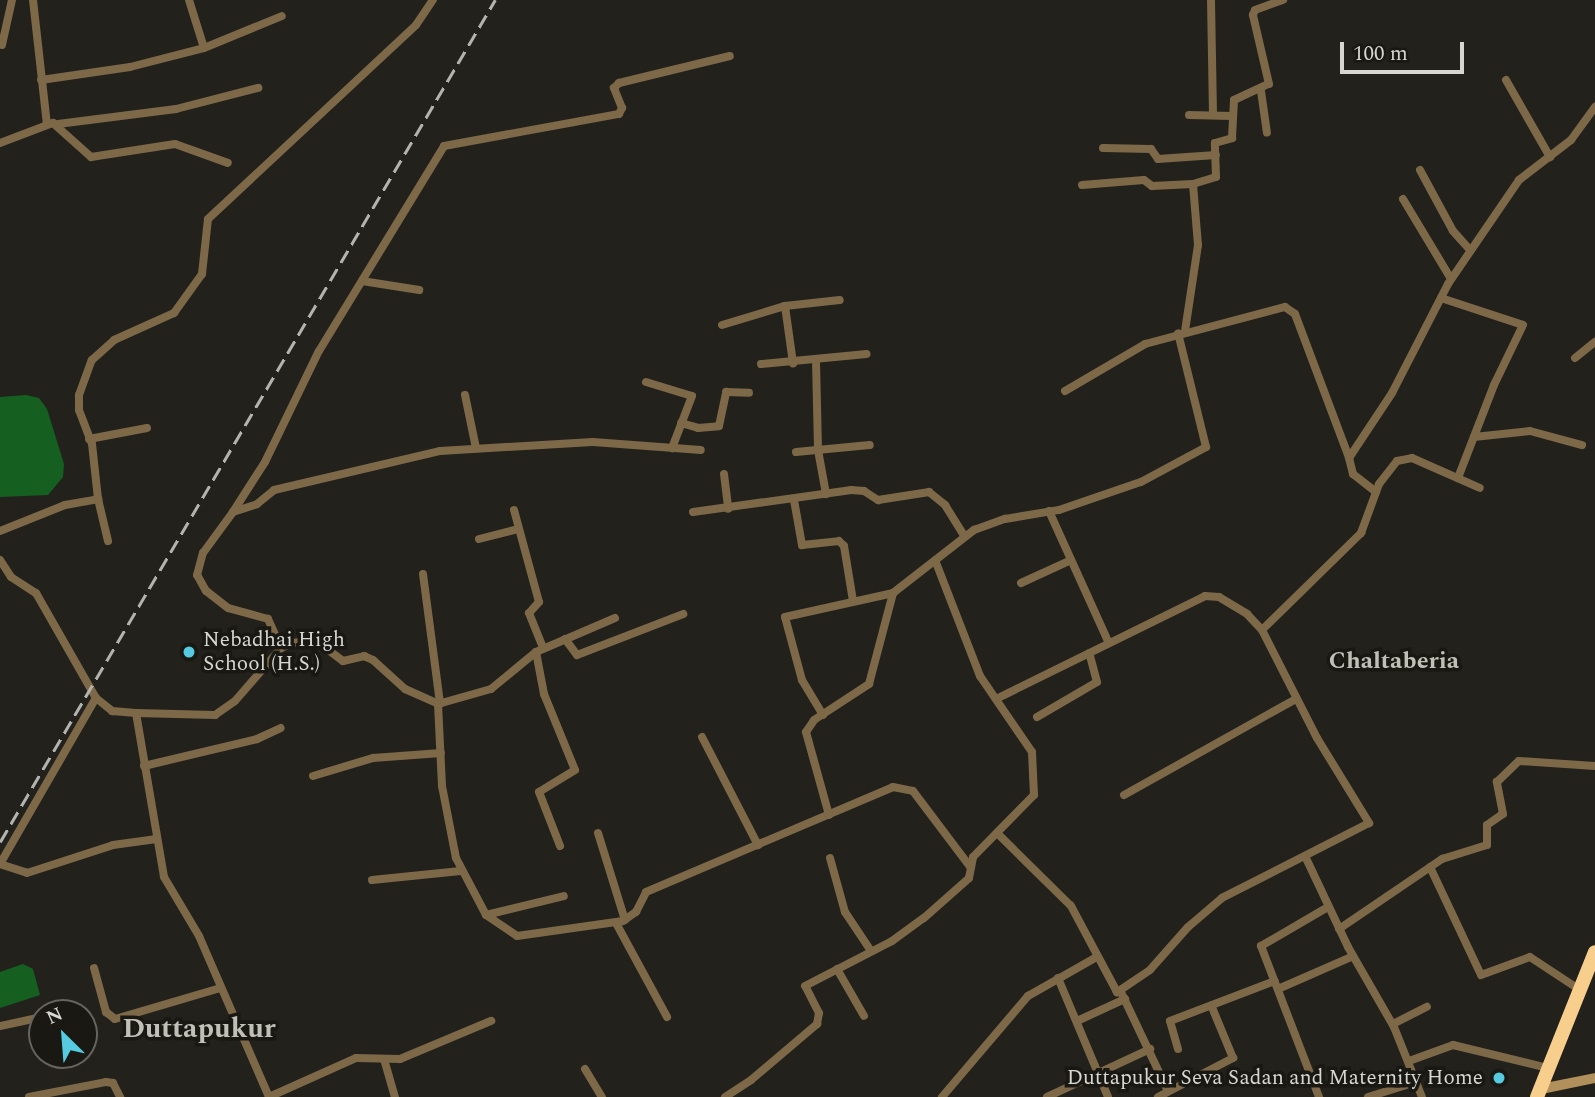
<!DOCTYPE html>
<style>
body{margin:0}
#map{position:relative;width:1595px;height:1097px;overflow:hidden;background:#22211c;font-family:Spectral,serif}
div>[style]{position:absolute}
[style*='--x']{left:calc(var(--x)*1px);top:calc(var(--y)*1px);width:calc(var(--w)*1px);rotate:calc(var(--a)*1deg)}
.water>*{inset:0;background:#156020}
.street>*{height:8px;margin:-4px;padding:0 4px;transform-origin:4px;border-radius:4px;background:#7d6848}
.secondary>*{height:10px;margin:-5px;padding:0 5px;transform-origin:5px;border-radius:5px;background:#b2905b}
.highway>*{height:14px;margin:-7px;padding:0 7px;transform-origin:7px;border-radius:7px;background:#f8ce8c}
.rail>*{height:2.5px;margin-top:-1.25px;transform-origin:0;background:repeating-linear-gradient(90deg,#b3b3af 0 14px,transparent 0 21px)}
.dots>*{width:19px;height:19px;translate:-50% -50%;box-sizing:border-box;border:4px solid #191813;border-radius:50%}
span{translate:-50% -50%;white-space:nowrap;text-align:center;line-height:1.15;-webkit-text-stroke:7px #191813;paint-order:stroke}
.poi-label{font-size:21px;color:#d6d6d2}
.left{translate:0 -50%;text-align:left}
.right{translate:-100% -50%;text-align:right}
.quarter-label{font-size:24px;color:#c1c0b8;font-weight:700}
.district-label{font-size:28px;color:#c1c0b8;font-weight:700}
.north{position:absolute;left:28px;top:999px;width:70px;height:70px;box-sizing:border-box;background:#191813;border:2px solid #65645f;border-radius:50%;rotate:335deg;font-size:19px;font-weight:700;line-height:28px;text-align:center;color:#d6d6d2}
.north::after{content:'';display:block;margin:auto;width:24px;height:32px;background:#55cae0;clip-path:polygon(50% 0,100% 100%,50% 72%,0 100%)}
.scale{position:absolute;left:1340px;top:42px;width:124px;height:32px;box-sizing:border-box;border:4px solid #d6d6d2;border-top:0;padding-left:9px;font-size:21px;line-height:24px;white-space:nowrap;color:#d6d6d2;-webkit-text-stroke:5px #191813;paint-order:stroke}
</style>
<div id="map">
<div class="water">
<i style="clip-path:polygon(26px 395px,39px 398px,47px 409px,64px 464px,63px 477px,48px 495px,0 497px,0 397px)"></i>
<i style="clip-path:polygon(23px 964px,33px 969px,40px 995px,0 1008px,0 972px)"></i>
</div>
<div class="street">
<i style="--x:33;--y:0;--w:125;--a:83.6"></i>
<i style="--x:189;--y:0;--w:50;--a:72.6"></i>
<i style="--x:1211;--y:0;--w:115;--a:89"></i>
<i style="--x:2;--y:45;--w:46;--a:-77.5"></i>
<i style="--x:41;--y:80;--w:90;--a:-8.3"></i>
<i style="--x:130;--y:67;--w:76;--a:-14.4"></i>
<i style="--x:204;--y:48;--w:84;--a:-22.3"></i>
<i style="--x:1506;--y:80;--w:89;--a:60.3"></i>
<i style="--x:1261;--y:91;--w:42;--a:81.9"></i>
<i style="--x:1189;--y:115;--w:43;--a:1.3"></i>
<i style="--x:58;--y:124;--w:119;--a:-7.2"></i>
<i style="--x:176;--y:109;--w:85;--a:-14.4"></i>
<i style="--x:0;--y:143;--w:57;--a:-20.7"></i>
<i style="--x:53;--y:123;--w:51;--a:41.8"></i>
<i style="--x:91;--y:157;--w:85;--a:-8.8"></i>
<i style="--x:175;--y:144;--w:56;--a:19.7"></i>
<i style="--x:1103;--y:148;--w:48;--a:1.2"></i>
<i style="--x:1151;--y:149;--w:12;--a:55"></i>
<i style="--x:1158;--y:159;--w:58;--a:-3.9"></i>
<i style="--x:1420;--y:170;--w:69;--a:61.6"></i>
<i style="--x:1453;--y:231;--w:24;--a:48"></i>
<i style="--x:1082;--y:185;--w:62;--a:-4.6"></i>
<i style="--x:1144;--y:180;--w:10;--a:37"></i>
<i style="--x:1152;--y:186;--w:41;--a:-2.8"></i>
<i style="--x:1403;--y:199;--w:93;--a:59"></i>
<i style="--x:362;--y:281;--w:58;--a:9"></i>
<i style="--x:1441;--y:298;--w:86;--a:18.2"></i>
<i style="--x:1523;--y:325;--w:67;--a:115.8"></i>
<i style="--x:1494;--y:385;--w:100;--a:111.2"></i>
<i style="--x:785;--y:306;--w:58;--a:82"></i>
<i style="--x:722;--y:325;--w:66;--a:-16.8"></i>
<i style="--x:785;--y:306;--w:55;--a:-6.2"></i>
<i style="--x:1185;--y:331;--w:87;--a:-81.4"></i>
<i style="--x:1198;--y:245;--w:61;--a:-94.7"></i>
<i style="--x:1193;--y:184;--w:24;--a:-17"></i>
<i style="--x:1216;--y:177;--w:34;--a:-92"></i>
<i style="--x:1215;--y:143;--w:18;--a:-16"></i>
<i style="--x:1232;--y:138;--w:38;--a:-87"></i>
<i style="--x:1234;--y:100;--w:38;--a:-25"></i>
<i style="--x:1269;--y:84;--w:71;--a:-103.1"></i>
<i style="--x:1253;--y:15;--w:5;--a:-68"></i>
<i style="--x:1255;--y:10;--w:30;--a:-20"></i>
<i style="--x:1575;--y:358;--w:26;--a:-39"></i>
<i style="--x:816;--y:361;--w:89;--a:88.7"></i>
<i style="--x:818;--y:450;--w:45;--a:79.7"></i>
<i style="--x:761;--y:364;--w:106;--a:-5.4"></i>
<i style="--x:646;--y:382;--w:48;--a:16.9"></i>
<i style="--x:692;--y:396;--w:56;--a:111"></i>
<i style="--x:1065;--y:391;--w:93;--a:-30.4"></i>
<i style="--x:1145;--y:344;--w:145;--a:-14.8"></i>
<i style="--x:1285;--y:307;--w:12;--a:35"></i>
<i style="--x:1295;--y:314;--w:154;--a:69.4"></i>
<i style="--x:465;--y:395;--w:54;--a:78.3"></i>
<i style="--x:681;--y:423;--w:18;--a:16"></i>
<i style="--x:698;--y:428;--w:21;--a:-5"></i>
<i style="--x:719;--y:426;--w:35;--a:-78"></i>
<i style="--x:726;--y:392;--w:23;--a:2"></i>
<i style="--x:1474;--y:437;--w:56;--a:-6.1"></i>
<i style="--x:1530;--y:431;--w:54;--a:15.1"></i>
<i style="--x:89;--y:439;--w:59;--a:-10.7"></i>
<i style="--x:796;--y:452;--w:74;--a:-5.4"></i>
<i style="--x:724;--y:474;--w:35;--a:83"></i>
<i style="--x:1376;--y:492;--w:29;--a:-142"></i>
<i style="--x:1353;--y:474;--w:16;--a:-104"></i>
<i style="--x:1349;--y:458;--w:78;--a:-56.5"></i>
<i style="--x:1392;--y:393;--w:123;--a:-62.8"></i>
<i style="--x:1448;--y:284;--w:126;--a:-55.7"></i>
<i style="--x:1519;--y:180;--w:66;--a:-37.6"></i>
<i style="--x:1571;--y:140;--w:41;--a:-54"></i>
<i style="--x:794;--y:500;--w:46;--a:79.9"></i>
<i style="--x:802;--y:545;--w:37;--a:-6"></i>
<i style="--x:839;--y:541;--w:7;--a:45"></i>
<i style="--x:844;--y:546;--w:56;--a:80.7"></i>
<i style="--x:514;--y:510;--w:95;--a:74.8"></i>
<i style="--x:539;--y:602;--w:15;--a:132"></i>
<i style="--x:529;--y:613;--w:38;--a:68"></i>
<i style="--x:1049;--y:511;--w:145;--a:65.6"></i>
<i style="--x:233;--y:512;--w:59;--a:-57.4"></i>
<i style="--x:265;--y:462;--w:123;--a:-64.1"></i>
<i style="--x:319;--y:351;--w:240;--a:-58.6"></i>
<i style="--x:444;--y:146;--w:178;--a:-10.4"></i>
<i style="--x:619;--y:114;--w:7;--a:-63"></i>
<i style="--x:622;--y:108;--w:22;--a:-112"></i>
<i style="--x:614;--y:88;--w:7;--a:-45"></i>
<i style="--x:619;--y:83;--w:114;--a:-13.7"></i>
<i style="--x:693;--y:512;--w:160;--a:-7.9"></i>
<i style="--x:851;--y:490;--w:13;--a:4"></i>
<i style="--x:864;--y:491;--w:17;--a:33"></i>
<i style="--x:878;--y:500;--w:52;--a:-8.9"></i>
<i style="--x:929;--y:492;--w:21;--a:39"></i>
<i style="--x:945;--y:505;--w:36;--a:58"></i>
<i style="--x:0;--y:531;--w:70;--a:-21.8"></i>
<i style="--x:65;--y:505;--w:34;--a:-10"></i>
<i style="--x:479;--y:539;--w:40;--a:-14.4"></i>
<i style="--x:108;--y:541;--w:43;--a:-103.4"></i>
<i style="--x:98;--y:499;--w:55;--a:-96.2"></i>
<i style="--x:92;--y:444;--w:36;--a:-111"></i>
<i style="--x:79;--y:410;--w:15;--a:-90"></i>
<i style="--x:79;--y:395;--w:37;--a:-70"></i>
<i style="--x:92;--y:360;--w:30;--a:-42"></i>
<i style="--x:114;--y:340;--w:66;--a:-24.2"></i>
<i style="--x:174;--y:313;--w:48;--a:-54.3"></i>
<i style="--x:202;--y:274;--w:55;--a:-83.8"></i>
<i style="--x:208;--y:219;--w:284;--a:-43"></i>
<i style="--x:416;--y:25;--w:30;--a:-56"></i>
<i style="--x:0;--y:560;--w:20;--a:57"></i>
<i style="--x:11;--y:577;--w:30;--a:33"></i>
<i style="--x:36;--y:593;--w:121;--a:60.3"></i>
<i style="--x:96;--y:698;--w:21;--a:39"></i>
<i style="--x:112;--y:711;--w:24;--a:5"></i>
<i style="--x:136;--y:713;--w:166;--a:80.3"></i>
<i style="--x:164;--y:877;--w:69;--a:59.3"></i>
<i style="--x:199;--y:936;--w:176;--a:66.5"></i>
<i style="--x:423;--y:574;--w:131;--a:82.5"></i>
<i style="--x:1021;--y:583;--w:55;--a:-24.7"></i>
<i style="--x:1262;--y:630;--w:139;--a:-44.4"></i>
<i style="--x:1361;--y:533;--w:52;--a:-69.8"></i>
<i style="--x:1379;--y:484;--w:29;--a:-52"></i>
<i style="--x:1397;--y:461;--w:15;--a:-11"></i>
<i style="--x:1412;--y:458;--w:74;--a:23.8"></i>
<i style="--x:565;--y:639;--w:20;--a:53"></i>
<i style="--x:577;--y:655;--w:114;--a:-21.1"></i>
<i style="--x:281;--y:648;--w:32;--a:-114"></i>
<i style="--x:268;--y:619;--w:41;--a:-164.6"></i>
<i style="--x:228;--y:608;--w:28;--a:-142"></i>
<i style="--x:206;--y:591;--w:18;--a:-119"></i>
<i style="--x:197;--y:575;--w:23;--a:-75"></i>
<i style="--x:203;--y:553;--w:51;--a:-53.8"></i>
<i style="--x:233;--y:512;--w:25;--a:-18"></i>
<i style="--x:257;--y:504;--w:22;--a:-39"></i>
<i style="--x:274;--y:490;--w:171;--a:-13.2"></i>
<i style="--x:440;--y:451;--w:153;--a:-3.4"></i>
<i style="--x:593;--y:442;--w:108;--a:4.2"></i>
<i style="--x:536;--y:652;--w:43;--a:79.2"></i>
<i style="--x:544;--y:694;--w:82;--a:67.8"></i>
<i style="--x:575;--y:770;--w:42;--a:148.6"></i>
<i style="--x:539;--y:792;--w:58;--a:68.7"></i>
<i style="--x:996;--y:699;--w:233;--a:-26.2"></i>
<i style="--x:1205;--y:596;--w:14;--a:4"></i>
<i style="--x:1219;--y:597;--w:33;--a:31"></i>
<i style="--x:1247;--y:614;--w:22;--a:47"></i>
<i style="--x:1262;--y:630;--w:121;--a:63"></i>
<i style="--x:1317;--y:738;--w:100;--a:58.5"></i>
<i style="--x:1369;--y:823;--w:165;--a:153"></i>
<i style="--x:1222;--y:898;--w:45;--a:139.5"></i>
<i style="--x:1188;--y:927;--w:57;--a:131.5"></i>
<i style="--x:1150;--y:970;--w:40;--a:146"></i>
<i style="--x:1117;--y:992;--w:98;--a:-118.1"></i>
<i style="--x:1071;--y:906;--w:103;--a:-135.4"></i>
<i style="--x:438;--y:704;--w:55;--a:-15.8"></i>
<i style="--x:491;--y:689;--w:58;--a:-39.4"></i>
<i style="--x:536;--y:652;--w:86;--a:-23.3"></i>
<i style="--x:136;--y:713;--w:79;--a:1.5"></i>
<i style="--x:215;--y:715;--w:24;--a:-35"></i>
<i style="--x:235;--y:701;--w:70;--a:-49"></i>
<i style="--x:281;--y:648;--w:12;--a:-24"></i>
<i style="--x:292;--y:643;--w:23;--a:-7"></i>
<i style="--x:315;--y:640;--w:35;--a:37"></i>
<i style="--x:343;--y:661;--w:22;--a:-13"></i>
<i style="--x:364;--y:656;--w:10;--a:24"></i>
<i style="--x:373;--y:660;--w:43;--a:42.2"></i>
<i style="--x:405;--y:689;--w:36;--a:24"></i>
<i style="--x:438;--y:704;--w:82;--a:87.2"></i>
<i style="--x:442;--y:786;--w:73;--a:79"></i>
<i style="--x:456;--y:858;--w:64;--a:62.2"></i>
<i style="--x:486;--y:915;--w:37;--a:34"></i>
<i style="--x:517;--y:936;--w:107;--a:-8.1"></i>
<i style="--x:623;--y:921;--w:16;--a:-35"></i>
<i style="--x:636;--y:912;--w:22;--a:-63"></i>
<i style="--x:646;--y:892;--w:268;--a:-23"></i>
<i style="--x:893;--y:787;--w:20;--a:11"></i>
<i style="--x:913;--y:791;--w:96;--a:53"></i>
<i style="--x:823;--y:715;--w:41;--a:-121"></i>
<i style="--x:802;--y:680;--w:65;--a:-105.1"></i>
<i style="--x:785;--y:617;--w:111;--a:-12.5"></i>
<i style="--x:1037;--y:717;--w:69;--a:-30.3"></i>
<i style="--x:1097;--y:682;--w:30;--a:-105"></i>
<i style="--x:702;--y:737;--w:122;--a:62.6"></i>
<i style="--x:144;--y:766;--w:116;--a:-13.4"></i>
<i style="--x:257;--y:739;--w:26;--a:-25"></i>
<i style="--x:313;--y:776;--w:63;--a:-16.7"></i>
<i style="--x:373;--y:758;--w:68;--a:-4.2"></i>
<i style="--x:1124;--y:795;--w:197;--a:-29.2"></i>
<i style="--x:829;--y:815;--w:86;--a:-105.5"></i>
<i style="--x:806;--y:732;--w:14;--a:-56"></i>
<i style="--x:814;--y:720;--w:66;--a:-33.2"></i>
<i style="--x:869;--y:684;--w:94;--a:-75.2"></i>
<i style="--x:893;--y:593;--w:103;--a:-37.9"></i>
<i style="--x:974;--y:530;--w:33;--a:-20"></i>
<i style="--x:1005;--y:519;--w:55;--a:-9.5"></i>
<i style="--x:1059;--y:510;--w:87;--a:-18.9"></i>
<i style="--x:1141;--y:482;--w:74;--a:-28.3"></i>
<i style="--x:1206;--y:447;--w:117;--a:-103.8"></i>
<i style="--x:598;--y:833;--w:91;--a:72.8"></i>
<i style="--x:1305;--y:856;--w:101;--a:64.7"></i>
<i style="--x:1348;--y:947;--w:92;--a:60.1"></i>
<i style="--x:1394;--y:1027;--w:75;--a:68.2"></i>
<i style="--x:830;--y:858;--w:56;--a:74.5"></i>
<i style="--x:845;--y:912;--w:47;--a:56.3"></i>
<i style="--x:0;--y:864;--w:192;--a:-60"></i>
<i style="--x:0;--y:864;--w:28;--a:18"></i>
<i style="--x:27;--y:873;--w:90;--a:-18"></i>
<i style="--x:113;--y:845;--w:44;--a:-7.8"></i>
<i style="--x:1430;--y:867;--w:119;--a:64.7"></i>
<i style="--x:1481;--y:975;--w:52;--a:-20.2"></i>
<i style="--x:1530;--y:957;--w:60;--a:33.4"></i>
<i style="--x:372;--y:880;--w:89;--a:-5.8"></i>
<i style="--x:486;--y:915;--w:80;--a:-13.7"></i>
<i style="--x:616;--y:923;--w:107;--a:61.5"></i>
<i style="--x:1339;--y:929;--w:125;--a:-34.2"></i>
<i style="--x:1442;--y:859;--w:47;--a:-17.3"></i>
<i style="--x:1487;--y:845;--w:20;--a:-90"></i>
<i style="--x:1487;--y:825;--w:19;--a:-35"></i>
<i style="--x:1503;--y:814;--w:33;--a:-101"></i>
<i style="--x:1497;--y:782;--w:30;--a:-44"></i>
<i style="--x:1519;--y:761;--w:76;--a:3.8"></i>
<i style="--x:94;--y:968;--w:46;--a:74.7"></i>
<i style="--x:106;--y:1012;--w:11;--a:38"></i>
<i style="--x:115;--y:1019;--w:109;--a:-16.4"></i>
<i style="--x:837;--y:969;--w:54;--a:60.1"></i>
<i style="--x:1058;--y:978;--w:129;--a:67.2"></i>
<i style="--x:1278;--y:989;--w:82;--a:-23.7"></i>
<i style="--x:1120;--y:990;--w:112;--a:64.6"></i>
<i style="--x:58;--y:1013;--w:8;--a:-14"></i>
<i style="--x:1077;--y:1021;--w:53;--a:-24.6"></i>
<i style="--x:1393;--y:1024;--w:38;--a:-27"></i>
<i style="--x:0;--y:1026;--w:43;--a:-12.1"></i>
<i style="--x:1178;--y:1049;--w:29;--a:-106"></i>
<i style="--x:1170;--y:1021;--w:112;--a:-20.9"></i>
<i style="--x:384;--y:1059;--w:40;--a:74"></i>
<i style="--x:1409;--y:1061;--w:47;--a:-20"></i>
<i style="--x:1453;--y:1045;--w:98;--a:13.6"></i>
<i style="--x:585;--y:1069;--w:33;--a:59"></i>
<i style="--x:29;--y:1097;--w:78;--a:-11"></i>
<i style="--x:106;--y:1082;--w:7;--a:8"></i>
<i style="--x:113;--y:1083;--w:16;--a:63"></i>
<i style="--x:269;--y:1097;--w:95;--a:-24.1"></i>
<i style="--x:356;--y:1058;--w:44;--a:1.3"></i>
<i style="--x:400;--y:1059;--w:99;--a:-22.7"></i>
<i style="--x:725;--y:1097;--w:31;--a:-33"></i>
<i style="--x:751;--y:1080;--w:87;--a:-40.3"></i>
<i style="--x:817;--y:1024;--w:11;--a:-80"></i>
<i style="--x:819;--y:1013;--w:30;--a:-117"></i>
<i style="--x:805;--y:986;--w:98;--a:-27.3"></i>
<i style="--x:892;--y:941;--w:39;--a:-36"></i>
<i style="--x:924;--y:918;--w:60;--a:-41.6"></i>
<i style="--x:969;--y:878;--w:21;--a:-79"></i>
<i style="--x:973;--y:857;--w:87;--a:-45.5"></i>
<i style="--x:1034;--y:795;--w:43;--a:-92.7"></i>
<i style="--x:1032;--y:752;--w:92;--a:-124.4"></i>
<i style="--x:980;--y:676;--w:124;--a:-111.2"></i>
<i style="--x:942;--y:1097;--w:133;--a:-49.6"></i>
<i style="--x:1028;--y:996;--w:77;--a:-29.6"></i>
<i style="--x:1047;--y:1097;--w:114;--a:-25"></i>
<i style="--x:1158;--y:1097;--w:85;--a:-27.5"></i>
<i style="--x:1233;--y:1058;--w:57;--a:-112.5"></i>
<i style="--x:1319;--y:1097;--w:162;--a:-111"></i>
<i style="--x:1261;--y:946;--w:78;--a:-30.2"></i>
<i style="--x:1368;--y:1097;--w:50;--a:-17.4"></i>
</div>
<div class="secondary">
<i style="--x:1541;--y:1089;--w:55;--a:-11.5"></i>
</div>
<div class="highway">
<i style="--x:1537;--y:1097;--w:156;--a:-68.2"></i>
</div>
<div class="rail">
<i style="--x:0;--y:842;--w:977;--a:-59.55"></i>
</div>
<div class="dots">
<i style="left:189px;top:652px;background:#55cae0"></i>
<i style="left:1499px;top:1078px;background:#55cae0"></i>
</div>
<div class="poi-label">
<span class="left" style="left:203px;top:652px">Nebadhai High<br>School (H.S.)</span>
<span class="right" style="left:1483px;top:1078px">Duttapukur Seva Sadan and Maternity Home</span>
</div>
<div class="quarter-label">
<span style="left:1394px;top:662px">Chaltaberia</span>
</div>
<div class="district-label">
<span style="left:199px;top:1029px">Duttapukur</span>
</div>
<div class="north">N</div>
<div class="scale">100 m</div>
</div>
